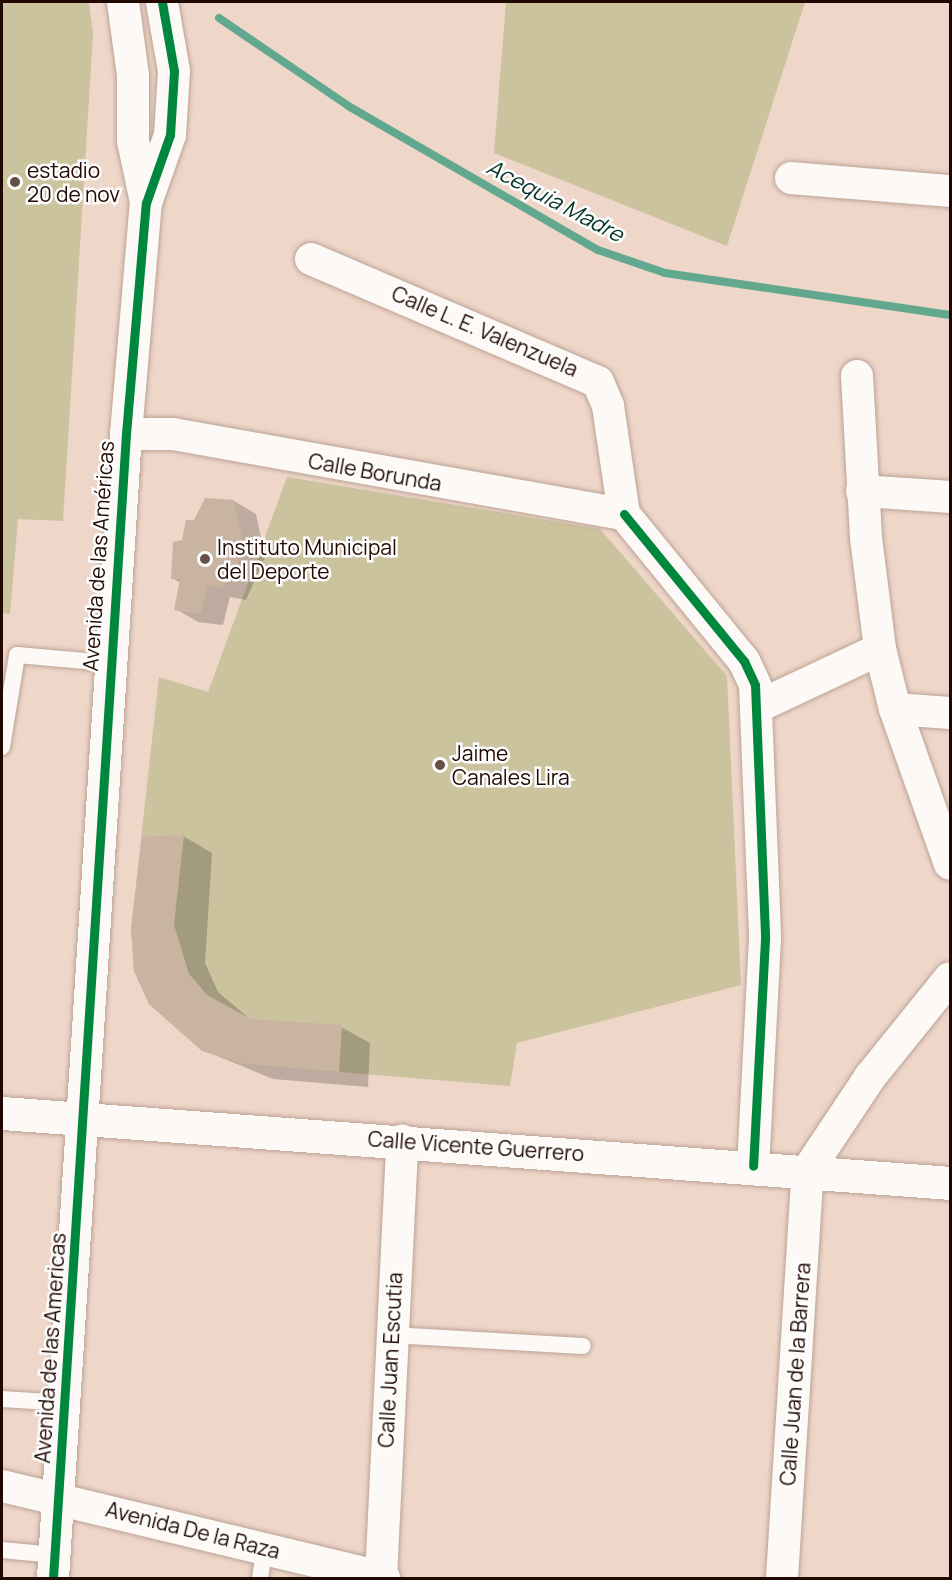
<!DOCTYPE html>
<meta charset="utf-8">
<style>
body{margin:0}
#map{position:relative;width:952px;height:1580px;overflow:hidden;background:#eed6c8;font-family:Manrope,sans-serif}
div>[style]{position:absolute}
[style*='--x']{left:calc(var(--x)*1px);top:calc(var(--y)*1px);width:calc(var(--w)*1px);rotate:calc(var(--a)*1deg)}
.green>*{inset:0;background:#cbc29e}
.shadow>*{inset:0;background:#0003}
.stream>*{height:8px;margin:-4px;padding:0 4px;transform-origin:4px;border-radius:4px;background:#61a88f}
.building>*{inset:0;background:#c9b4a1}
.roads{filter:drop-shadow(0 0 2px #bba395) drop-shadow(0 0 2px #bba395)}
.lane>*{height:16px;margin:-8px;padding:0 8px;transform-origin:8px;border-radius:8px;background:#fcf9f7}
.street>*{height:32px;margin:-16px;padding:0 16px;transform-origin:16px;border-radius:16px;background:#fcf9f7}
.secondary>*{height:33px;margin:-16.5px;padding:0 16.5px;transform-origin:16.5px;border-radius:16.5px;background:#fcf9f7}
.cycleway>*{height:9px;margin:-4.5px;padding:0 4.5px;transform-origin:4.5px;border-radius:4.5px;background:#00873e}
.dots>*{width:16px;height:16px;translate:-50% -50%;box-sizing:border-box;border:3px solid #fdfdfd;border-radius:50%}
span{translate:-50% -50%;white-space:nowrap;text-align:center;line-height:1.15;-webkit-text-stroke:5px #fdfdfd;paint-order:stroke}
.poi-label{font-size:21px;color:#210800}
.left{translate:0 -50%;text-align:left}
.street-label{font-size:21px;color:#210800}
.water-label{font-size:22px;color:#043528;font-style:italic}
.frame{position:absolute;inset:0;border:3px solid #210800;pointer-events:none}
</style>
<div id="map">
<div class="green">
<i style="clip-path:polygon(2px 2px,89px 2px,93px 34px,63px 521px,18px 519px,10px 614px,2px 613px)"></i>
<i style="clip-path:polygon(506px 2px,805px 2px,727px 246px,494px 153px)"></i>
<i style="clip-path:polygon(287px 477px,600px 529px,727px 676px,741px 985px,517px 1043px,510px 1086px,243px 1064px,202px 1051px,149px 1004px,134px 971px,131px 929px,159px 677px,208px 692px)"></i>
</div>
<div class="shadow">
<i style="clip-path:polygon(234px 501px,256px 514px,265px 557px,246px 600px,230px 597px,223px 625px,198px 622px,176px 609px,181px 583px,172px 578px,195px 522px)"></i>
<i style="clip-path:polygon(183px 836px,212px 853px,205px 963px,218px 992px,251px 1020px,341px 1027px,370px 1043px,368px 1087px,273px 1079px,203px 1050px,133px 929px)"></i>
</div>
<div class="stream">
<i style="--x:219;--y:18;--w:158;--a:34.2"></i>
<i style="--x:350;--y:107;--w:286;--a:30"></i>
<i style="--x:598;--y:250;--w:71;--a:18.9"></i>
<i style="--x:665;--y:273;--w:288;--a:8.4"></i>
</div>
<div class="building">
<i style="clip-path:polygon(205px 498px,234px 500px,243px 544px,234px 574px,223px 588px,208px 585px,201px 614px,174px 610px,180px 579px,171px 579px,173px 542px,182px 540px,186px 520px,194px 520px)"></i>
<i style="clip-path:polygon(184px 835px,174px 925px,189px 974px,207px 995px,251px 1019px,342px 1025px,339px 1072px,243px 1064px,202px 1051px,149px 1004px,134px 971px,131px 929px,142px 837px)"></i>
</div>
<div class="roads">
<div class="lane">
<i style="--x:2;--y:747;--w:93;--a:-80.7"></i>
<i style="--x:17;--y:655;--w:91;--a:5"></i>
<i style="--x:391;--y:1335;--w:192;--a:3.3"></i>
<i style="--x:2;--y:1399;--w:63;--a:3.6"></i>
<i style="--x:2;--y:1550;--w:52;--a:5.5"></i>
<i style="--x:260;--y:1578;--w:30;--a:-81"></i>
</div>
<div class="street">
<i style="--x:123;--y:2;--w:74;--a:82.2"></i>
<i style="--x:133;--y:75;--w:66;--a:90"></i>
<i style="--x:133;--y:141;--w:62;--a:78"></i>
<i style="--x:791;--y:178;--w:160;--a:4.7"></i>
<i style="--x:311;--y:259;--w:312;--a:23.2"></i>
<i style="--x:598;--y:382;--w:26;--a:67"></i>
<i style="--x:608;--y:406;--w:109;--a:81.6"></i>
<i style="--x:857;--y:376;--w:162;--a:86.8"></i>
<i style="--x:866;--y:538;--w:112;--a:82.8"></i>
<i style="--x:880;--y:649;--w:62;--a:76"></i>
<i style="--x:895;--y:709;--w:164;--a:70.5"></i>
<i style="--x:126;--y:434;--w:47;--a:0"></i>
<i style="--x:173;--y:434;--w:458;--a:10.1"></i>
<i style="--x:862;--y:491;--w:88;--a:3.9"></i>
<i style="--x:624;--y:514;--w:190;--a:50.8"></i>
<i style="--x:744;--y:661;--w:26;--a:65"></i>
<i style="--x:755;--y:685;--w:254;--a:87.7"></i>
<i style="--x:765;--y:939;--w:227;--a:93"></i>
<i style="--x:759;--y:706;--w:134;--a:-25.2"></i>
<i style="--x:895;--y:709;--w:55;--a:4.2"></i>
<i style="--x:2;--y:1486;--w:393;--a:13.5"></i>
<i style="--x:53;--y:1578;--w:1146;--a:-86.35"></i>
<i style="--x:126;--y:434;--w:232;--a:-85.1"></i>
<i style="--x:146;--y:203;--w:72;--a:-70.6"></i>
<i style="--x:170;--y:135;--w:64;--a:-86.4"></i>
<i style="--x:174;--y:71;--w:70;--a:-99.9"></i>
<i style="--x:381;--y:1578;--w:438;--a:-87.2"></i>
<i style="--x:782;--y:1578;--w:409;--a:-86.4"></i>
<i style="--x:808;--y:1170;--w:112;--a:-56.3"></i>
<i style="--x:870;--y:1077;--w:127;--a:-51.1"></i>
</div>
<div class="secondary">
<i style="--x:2;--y:1113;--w:951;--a:4.22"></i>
</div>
</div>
<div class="cycleway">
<i style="--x:624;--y:514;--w:190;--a:50.8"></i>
<i style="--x:744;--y:661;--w:26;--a:65"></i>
<i style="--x:755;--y:685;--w:254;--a:87.7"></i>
<i style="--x:765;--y:939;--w:227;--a:93"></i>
<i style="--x:53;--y:1578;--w:1146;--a:-86.35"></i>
<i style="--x:126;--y:434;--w:232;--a:-85.1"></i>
<i style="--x:146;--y:203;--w:72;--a:-70.6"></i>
<i style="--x:170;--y:135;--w:64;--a:-86.4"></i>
<i style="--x:174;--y:71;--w:70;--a:-99.9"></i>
</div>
<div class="dots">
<i style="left:15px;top:182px;background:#695046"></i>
<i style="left:205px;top:559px;background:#695046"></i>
<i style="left:440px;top:765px;background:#695046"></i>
</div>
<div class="poi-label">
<span class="left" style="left:27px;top:182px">estadio<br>20 de nov</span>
<span class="left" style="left:217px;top:559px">Instituto Municipal<br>del Deporte</span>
<span class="left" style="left:452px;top:765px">Jaime<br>Canales Lira</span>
</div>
<div class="street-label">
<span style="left:485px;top:331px;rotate:23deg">Calle L. E. Valenzuela</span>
<span style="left:375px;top:472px;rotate:10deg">Calle Borunda</span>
<span style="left:98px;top:556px;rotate:-86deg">Avenida de las Américas</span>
<span style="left:476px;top:1146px;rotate:4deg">Calle Vicente Guerrero</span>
<span style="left:50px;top:1348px;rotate:-86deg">Avenida de las Americas</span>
<span style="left:390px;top:1360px;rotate:-87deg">Calle Juan Escutia</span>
<span style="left:795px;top:1374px;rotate:-86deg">Calle Juan de la Barrera</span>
<span style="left:193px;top:1530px;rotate:14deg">Avenida De la Raza</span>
</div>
<div class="water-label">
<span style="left:555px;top:201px;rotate:28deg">Acequia Madre</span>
</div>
<div class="frame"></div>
</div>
